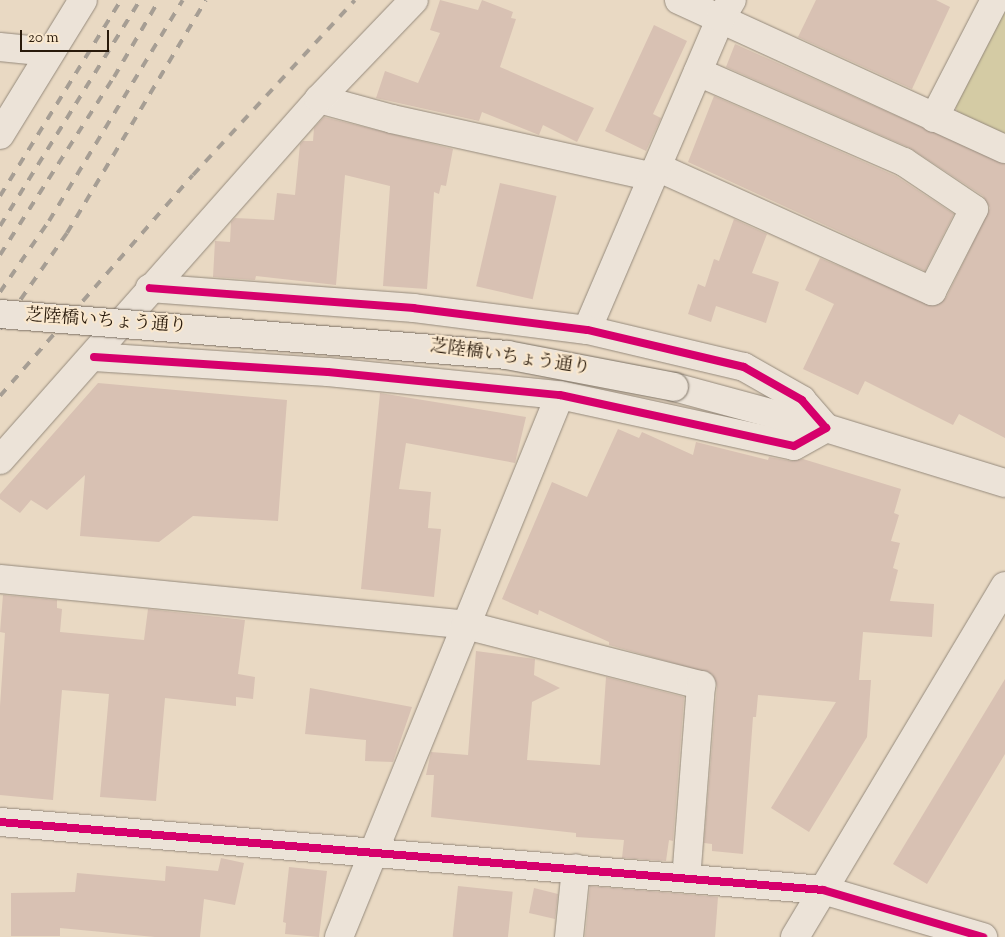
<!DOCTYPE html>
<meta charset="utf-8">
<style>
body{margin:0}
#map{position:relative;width:1005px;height:937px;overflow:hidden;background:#e9d9c3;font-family:"Sorts Mill Goudy","Noto Serif JP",serif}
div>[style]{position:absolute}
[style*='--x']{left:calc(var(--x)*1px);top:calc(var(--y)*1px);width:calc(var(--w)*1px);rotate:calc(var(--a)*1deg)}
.green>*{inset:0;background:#d4cba4}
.building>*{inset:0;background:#d8c1b3;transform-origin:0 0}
.roads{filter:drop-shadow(0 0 1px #958a7c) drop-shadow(0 0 1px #958a7c)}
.street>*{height:28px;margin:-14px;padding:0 14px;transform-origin:14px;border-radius:14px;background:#ece3d8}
.secondary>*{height:28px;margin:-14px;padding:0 14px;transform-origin:14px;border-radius:14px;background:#ece3d8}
.rail>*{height:4px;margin-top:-2px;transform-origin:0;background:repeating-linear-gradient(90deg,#a69e94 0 9px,transparent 0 18px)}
.bridges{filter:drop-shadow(0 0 1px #7a7063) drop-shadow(0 0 1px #7a7063)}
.secondary-bridge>*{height:28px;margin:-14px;padding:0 14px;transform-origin:14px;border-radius:14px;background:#ece3d8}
.cycleway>*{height:8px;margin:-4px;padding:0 4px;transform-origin:4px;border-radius:4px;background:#d6006c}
span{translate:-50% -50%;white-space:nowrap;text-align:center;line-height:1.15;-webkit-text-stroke:4px #fae8ce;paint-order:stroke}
.street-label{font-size:18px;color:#291a0b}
.scale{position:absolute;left:20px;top:30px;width:89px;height:22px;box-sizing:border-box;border:2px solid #291a0b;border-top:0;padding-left:6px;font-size:15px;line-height:18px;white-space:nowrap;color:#291a0b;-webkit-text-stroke:4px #fae8ce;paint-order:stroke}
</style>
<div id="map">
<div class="green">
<i style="clip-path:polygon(1005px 3px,1005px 135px,958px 114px,953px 101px)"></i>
</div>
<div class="building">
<i style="clip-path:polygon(440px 0,478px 10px,482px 0,513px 12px,511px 18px,516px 19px,500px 67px,594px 108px,577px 142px,543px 125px,539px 135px,482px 112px,479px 121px,376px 98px,385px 71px,418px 83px,440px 33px,430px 30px)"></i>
<i style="clip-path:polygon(816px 0,936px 0,950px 7px,912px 89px,798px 37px)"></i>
<i style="clip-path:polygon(654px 25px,687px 41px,653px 114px,661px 118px,646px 151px,605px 131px)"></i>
<i style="clip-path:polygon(735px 44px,1005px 164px,1005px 438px,959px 414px,953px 425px,865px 381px,858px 395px,803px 369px,834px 304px,805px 290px,820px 258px,934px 306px,946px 298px,990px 208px,983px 196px,910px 148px,726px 67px)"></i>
<i style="clip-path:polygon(714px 96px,896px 176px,954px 214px,925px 271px,688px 162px)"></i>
<i style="clip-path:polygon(324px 117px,453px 149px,446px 186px,441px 185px,439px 194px,434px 192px,427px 289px,383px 286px,390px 186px,345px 175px,336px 285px,256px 276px,255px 280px,213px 277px,215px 241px,230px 242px,231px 222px,235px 218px,274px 220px,277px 193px,295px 195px,300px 144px,303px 141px,313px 141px,314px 128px)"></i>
<i style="left:500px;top:183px;width:58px;height:106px;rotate:13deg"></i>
<i style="clip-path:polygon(734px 219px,767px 234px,752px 273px,779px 282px,766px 323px,716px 306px,711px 322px,688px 314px,698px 284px,705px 287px,714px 259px,719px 261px)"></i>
<i style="clip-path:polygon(98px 383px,287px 400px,278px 521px,193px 516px,159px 542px,80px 536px,85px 475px,47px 510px,31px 500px,20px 513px,0 499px,0 494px)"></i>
<i style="clip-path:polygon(380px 393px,526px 417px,515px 463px,406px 443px,399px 489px,431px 492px,428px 528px,441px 529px,434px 597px,361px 589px)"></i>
<i style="clip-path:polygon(618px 429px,639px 438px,642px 432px,693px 455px,696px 442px,768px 460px,769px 457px,791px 461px,803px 459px,901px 489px,894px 513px,899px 515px,891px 541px,900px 543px,893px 568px,898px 570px,890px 601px,934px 604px,932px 637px,863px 632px,859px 680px,871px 680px,867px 737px,809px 832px,771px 808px,836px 702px,758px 695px,756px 717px,753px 717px,743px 854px,712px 851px,712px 844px,704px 843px,717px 686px,712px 674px,609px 645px,609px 642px,539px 610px,538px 615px,502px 599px,552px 482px,587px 497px)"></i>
<i style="clip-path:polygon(3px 595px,57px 600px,57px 608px,62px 609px,60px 632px,144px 640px,148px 609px,245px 620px,238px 674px,255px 677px,253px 699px,236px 697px,236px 706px,165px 698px,156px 801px,100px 797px,109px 694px,62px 690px,53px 800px,0 795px,0 706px,5px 633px,0 632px)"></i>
<i style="clip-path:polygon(476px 651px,535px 659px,534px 675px,560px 688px,532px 702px,527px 760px,600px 765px,606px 677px,684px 697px,673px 841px,669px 840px,666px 861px,622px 858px,624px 840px,576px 837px,576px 833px,431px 817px,434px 775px,426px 775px,431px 752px,468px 755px)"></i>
<i style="clip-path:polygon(1005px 679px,1005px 754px,927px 884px,893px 864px)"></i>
<i style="clip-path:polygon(310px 688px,412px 707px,393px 762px,365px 761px,366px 740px,305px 734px)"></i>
<i style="clip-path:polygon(221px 858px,244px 863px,235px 905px,204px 899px,200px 937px,155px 937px,60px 928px,60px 936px,11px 936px,11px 893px,75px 892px,77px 873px,165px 881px,166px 866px,218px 871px)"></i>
<i style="clip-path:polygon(289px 867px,327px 871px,319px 937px,285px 934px,286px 923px,283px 922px)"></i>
<i style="left:458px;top:886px;width:55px;height:51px;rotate:6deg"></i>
<i style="clip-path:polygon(590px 886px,718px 897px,715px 937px,585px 937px)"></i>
<i style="clip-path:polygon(534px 888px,558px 894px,555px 919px,529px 913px)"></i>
</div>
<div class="roads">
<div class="street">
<i style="--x:679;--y:0;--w:358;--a:24.6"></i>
<i style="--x:0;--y:47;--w:50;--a:5.7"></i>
<i style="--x:319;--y:99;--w:76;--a:15.3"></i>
<i style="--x:392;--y:119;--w:267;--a:12.5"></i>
<i style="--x:934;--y:118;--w:133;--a:-62.7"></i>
<i style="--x:0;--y:135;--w:158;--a:-58.4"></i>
<i style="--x:657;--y:167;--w:302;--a:24.3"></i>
<i style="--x:932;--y:291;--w:92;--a:-62.9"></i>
<i style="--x:974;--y:209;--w:84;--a:-146.1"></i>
<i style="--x:904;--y:162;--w:225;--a:-156.4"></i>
<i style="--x:587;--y:330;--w:340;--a:-66.8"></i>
<i style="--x:721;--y:18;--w:21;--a:-59"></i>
<i style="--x:94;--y:357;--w:234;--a:3.7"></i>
<i style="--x:328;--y:372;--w:233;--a:5.7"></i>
<i style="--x:560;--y:395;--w:239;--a:12.3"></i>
<i style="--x:794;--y:446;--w:37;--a:-29"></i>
<i style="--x:826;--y:428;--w:37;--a:-131"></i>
<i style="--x:802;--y:400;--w:67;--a:-150.4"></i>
<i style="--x:744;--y:367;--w:161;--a:-166.7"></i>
<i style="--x:587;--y:330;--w:174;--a:-172.8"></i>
<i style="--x:414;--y:308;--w:265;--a:-175.7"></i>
<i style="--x:0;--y:579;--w:467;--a:5.6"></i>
<i style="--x:465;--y:625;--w:244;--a:14.3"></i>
<i style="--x:701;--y:685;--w:194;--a:94.4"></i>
<i style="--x:0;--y:822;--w:826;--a:4.72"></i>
<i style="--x:823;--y:890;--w:167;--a:16.4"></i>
<i style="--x:339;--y:937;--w:585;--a:-67.82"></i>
<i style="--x:569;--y:937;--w:69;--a:-84.2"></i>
</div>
<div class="secondary">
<i style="--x:674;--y:387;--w:157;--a:15.1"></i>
<i style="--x:826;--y:428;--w:187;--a:17.1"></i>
<i style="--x:0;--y:460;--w:482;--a:-48.5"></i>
<i style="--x:319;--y:99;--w:137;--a:-46.2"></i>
<i style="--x:795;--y:937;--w:409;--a:-59.1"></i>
</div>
</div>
<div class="rail">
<i style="--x:0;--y:196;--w:230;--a:-58.3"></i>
<i style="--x:0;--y:226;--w:266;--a:-58.2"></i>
<i style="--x:0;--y:255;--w:211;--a:-57.4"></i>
<i style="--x:114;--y:77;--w:89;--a:-59.7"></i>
<i style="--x:0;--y:292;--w:86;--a:-55.4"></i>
<i style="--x:49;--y:221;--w:258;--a:-58.8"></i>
<i style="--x:0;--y:329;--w:117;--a:-55.1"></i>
<i style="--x:67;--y:233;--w:271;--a:-59.2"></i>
<i style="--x:0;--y:396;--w:293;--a:-48.9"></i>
<i style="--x:193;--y:175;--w:238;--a:-47.2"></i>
</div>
<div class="bridges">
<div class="secondary-bridge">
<i style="--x:0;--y:314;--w:509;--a:4.62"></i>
<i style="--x:507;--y:355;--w:170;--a:10.8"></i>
</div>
</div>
<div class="cycleway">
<i style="--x:94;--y:357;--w:234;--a:3.7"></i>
<i style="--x:328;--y:372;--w:233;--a:5.7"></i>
<i style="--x:560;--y:395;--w:239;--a:12.3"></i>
<i style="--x:794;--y:446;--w:37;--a:-29"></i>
<i style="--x:826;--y:428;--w:37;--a:-131"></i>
<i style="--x:802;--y:400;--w:67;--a:-150.4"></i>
<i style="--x:744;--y:367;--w:161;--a:-166.7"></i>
<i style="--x:587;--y:330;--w:174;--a:-172.8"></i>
<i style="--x:414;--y:308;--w:265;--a:-175.7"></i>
<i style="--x:0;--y:822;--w:826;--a:4.72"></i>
<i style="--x:823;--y:890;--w:167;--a:16.4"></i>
</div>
<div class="street-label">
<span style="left:106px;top:322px;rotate:4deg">芝陸橋いちょう通り</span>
<span style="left:510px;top:358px;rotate:8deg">芝陸橋いちょう通り</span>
</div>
<div class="scale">20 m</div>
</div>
